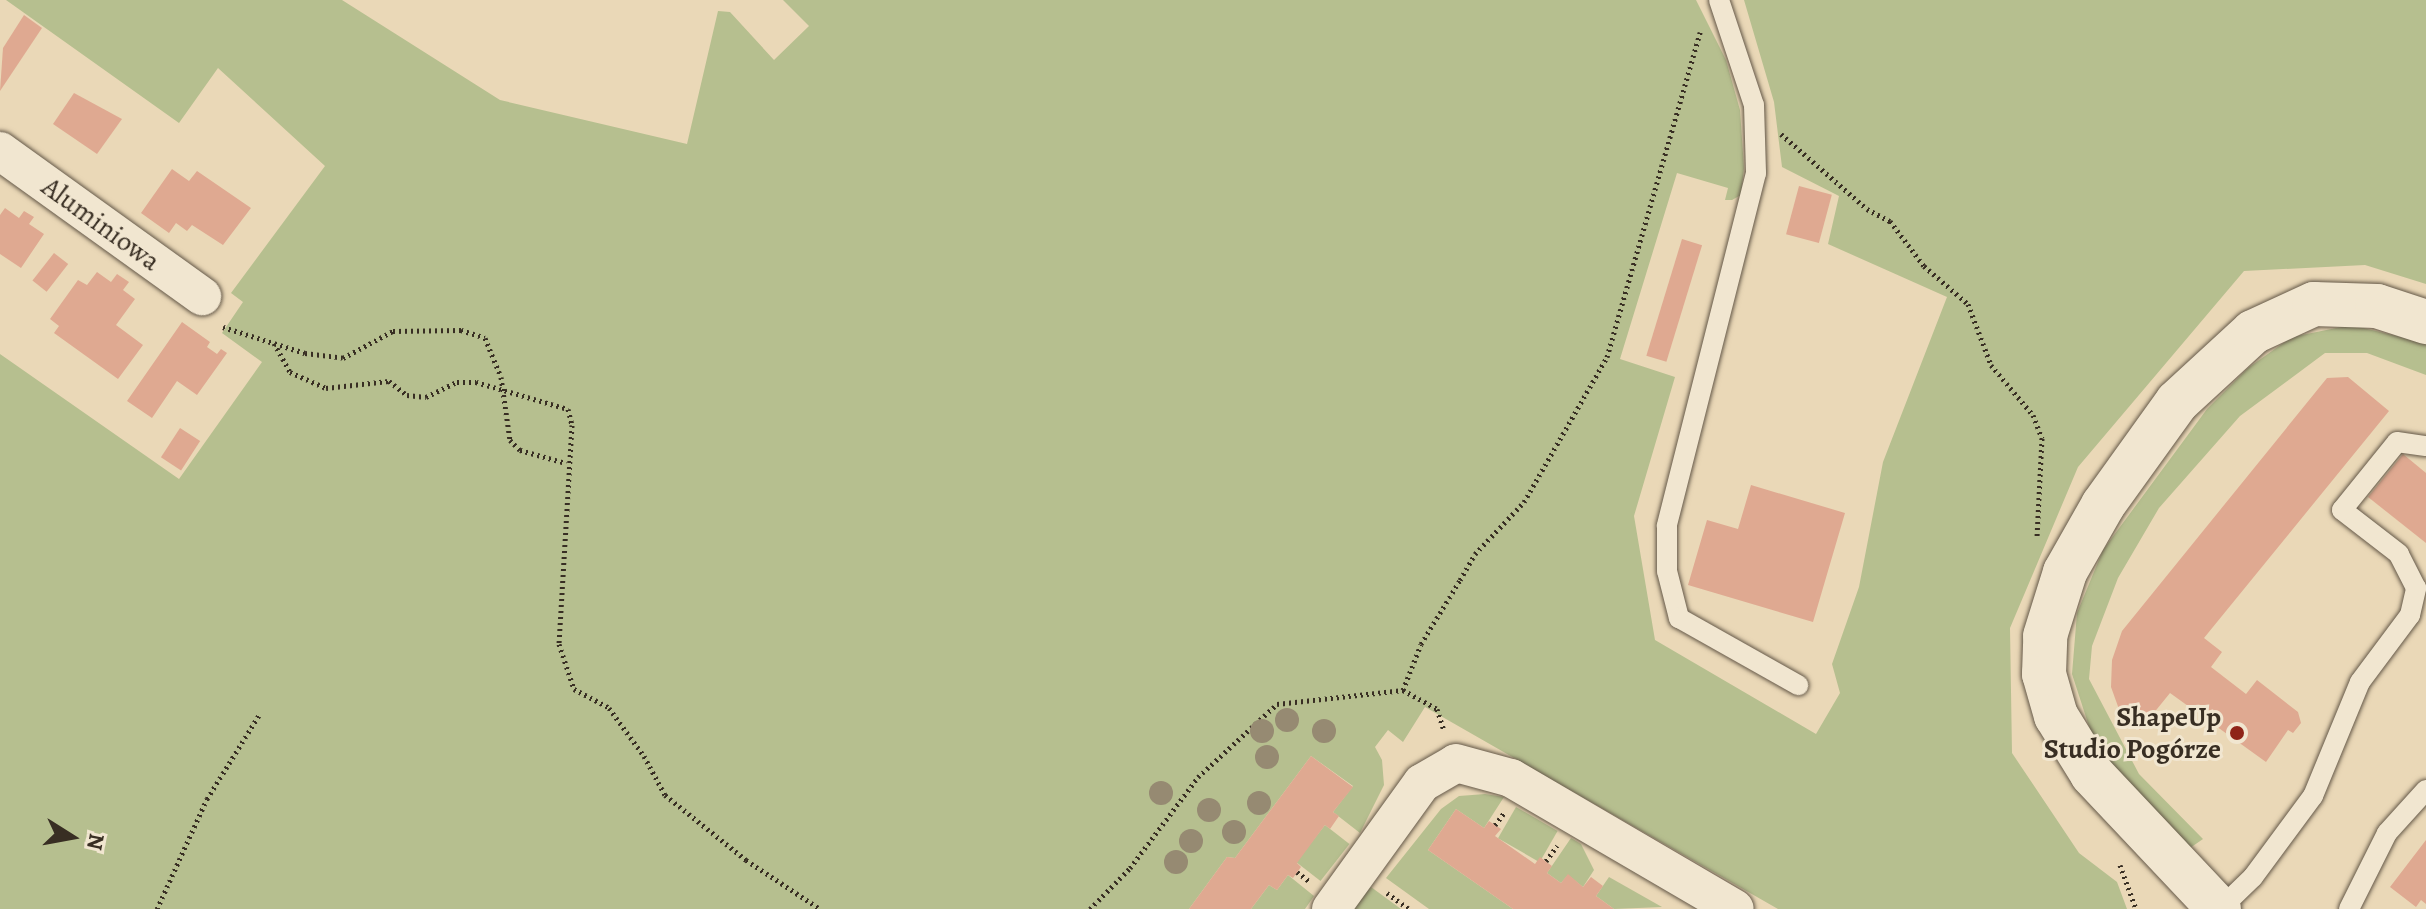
<!DOCTYPE html>
<meta charset="utf-8">
<style>
body{margin:0}
#map{position:relative;width:2426px;height:909px;overflow:hidden;background:#ead8b7;font-family:Alegreya,serif}
div>[style]{position:absolute}
[style*='--x']{left:calc(var(--x)*1px);top:calc(var(--y)*1px);width:calc(var(--w)*1px);rotate:calc(var(--a)*1deg)}
.green>*{inset:0;background:#b6bf8f;transform-origin:0 0}
.building>*{inset:0;background:#dfa991;transform-origin:0 0}
.path>*{height:5px;margin-top:-2.5px;transform-origin:0;background:repeating-linear-gradient(90deg,#382e23 0 2px,transparent 0 6px)}
.roads{filter:drop-shadow(0 0 2px #645848) drop-shadow(0 0 2px #645848)}
.service>*{height:20px;margin:-10px;padding:0 10px;transform-origin:10px;border-radius:10px;background:#f1e6d0}
.minor>*{height:38px;margin:-19px;padding:0 19px;transform-origin:19px;border-radius:19px;background:#f1e6d0}
.tertiary>*{height:44px;margin:-22px;padding:0 22px;transform-origin:22px;border-radius:22px;background:#f1e6d0}
.trees>*{width:24px;height:24px;margin:-12px;border-radius:50%;background:#968a72}
.dots>*{width:22px;height:22px;translate:-50% -50%;box-sizing:border-box;border:4px solid #f1e6d0;border-radius:50%}
span{translate:-50% -50%;white-space:nowrap;text-align:center;line-height:1.15;-webkit-text-stroke:6px #f1e6d0;paint-order:stroke}
.street-label{font-size:28px;color:#382e23}
.poi-label{font-size:28px;color:#382e23;font-weight:700}
.right{translate:-100% -50%;text-align:right}
.north{position:absolute;left:32px;top:797px;width:80px;height:80px;-webkit-text-stroke:6px #f1e6d0;paint-order:stroke;rotate:101deg;font-size:22px;font-weight:700;line-height:32px;text-align:center;color:#382e23}
.north::after{content:'';display:block;margin:auto;width:28px;height:36px;background:#382e23;clip-path:polygon(50% 0,100% 100%,50% 72%,0 100%)}
</style>
<div id="map">
<div class="green">
<i style="clip-path:polygon(6px 0,342px 0,500px 100px,687px 144px,718px 11px,730px 12px,774px 60px,809px 26px,783px 0,1696px 0,1726px 60px,1740px 110px,1744px 168px,1741px 195px,1732px 200px,1725px 200px,1728px 188px,1677px 173px,1620px 359px,1675px 377px,1634px 516px,1655px 640px,1816px 734px,1840px 693px,1832px 664px,1859px 587px,1883px 462px,1947px 297px,1828px 244px,1839px 196px,1782px 167px,1774px 102px,1744px 0,2426px 0,2426px 284px,2365px 265px,2244px 271px,2078px 467px,2010px 628px,2012px 753px,2079px 853px,2117px 882px,2127px 909px,1778px 909px,1425px 707px,1403px 742px,1388px 730px,1375px 747px,1382px 760px,1384px 785px,1360px 833px,1333px 812px,1353px 786px,1311px 756px,1235px 858px,1227px 857px,1189px 909px,0 909px,0 354px,179px 479px,262px 362px,222px 333px,243px 302px,231px 293px,325px 166px,218px 68px,179px 123px)"></i>
<i style="clip-path:polygon(2351px 325px,2426px 343px,2426px 375px,2367px 353px,2325px 353px,2240px 416px,2159px 508px,2118px 578px,2092px 646px,2089px 679px,2139px 774px,2203px 839px,2190px 848px,2096px 748px,2072px 674px,2077px 613px,2103px 550px,2207px 409px,2248px 368px,2292px 337px)"></i>
<i style="clip-path:polygon(1485px 794px,1504px 797px,1484px 828px,1456px 809px,1428px 850px,1513px 909px,1429px 909px,1386px 878px,1441px 809px,1459px 796px)"></i>
<i style="left:1516px;top:807px;width:48px;height:36px;rotate:30deg"></i>
<i style="left:1325px;top:825px;width:31px;height:47px;rotate:38deg"></i>
<i style="clip-path:polygon(1571px 838px,1581px 844px,1594px 870px,1583px 887px,1568px 875px,1561px 883px,1547px 873px)"></i>
<i style="clip-path:polygon(1288px 875px,1314px 896px,1305px 909px,1251px 909px,1269px 885px,1277px 890px)"></i>
<i style="clip-path:polygon(1609px 877px,1662px 907px,1614px 909px,1596px 896px)"></i>
<i style="clip-path:polygon(1371px 887px,1401px 909px,1352px 909px)"></i>
</div>
<div class="building">
<i style="clip-path:polygon(24px 15px,42px 28px,0 91px,3px 48px)"></i>
<i style="clip-path:polygon(74px 93px,122px 119px,97px 154px,53px 124px)"></i>
<i style="clip-path:polygon(172px 169px,189px 181px,197px 171px,251px 208px,223px 245px,192px 225px,187px 231px,176px 223px,169px 233px,141px 213px)"></i>
<i style="left:1799px;top:186px;width:34px;height:50px;rotate:15deg"></i>
<i style="clip-path:polygon(5px 208px,19px 218px,24px 211px,34px 217px,29px 224px,44px 234px,21px 268px,0 254px,0 215px)"></i>
<i style="left:1682px;top:239px;width:21px;height:122px;rotate:17deg"></i>
<i style="left:54px;top:253px;width:18px;height:35px;rotate:38deg"></i>
<i style="clip-path:polygon(97px 272px,111px 282px,117px 274px,129px 282px,123px 290px,135px 299px,116px 325px,143px 345px,118px 379px,54px 333px,59px 326px,50px 319px,78px 280px,87px 285px)"></i>
<i style="clip-path:polygon(182px 322px,210px 342px,207px 347px,217px 354px,221px 349px,227px 353px,197px 395px,177px 381px,152px 418px,127px 401px)"></i>
<i style="clip-path:polygon(2348px 377px,2389px 411px,2204px 638px,2222px 652px,2211px 667px,2246px 694px,2257px 680px,2298px 712px,2301px 723px,2293px 733px,2288px 730px,2266px 762px,2170px 693px,2140px 730px,2120px 712px,2111px 687px,2112px 660px,2122px 631px,2327px 378px)"></i>
<i style="left:180px;top:428px;width:24px;height:35px;rotate:33deg"></i>
<i style="clip-path:polygon(2403px 454px,2426px 473px,2426px 543px,2368px 497px)"></i>
<i style="clip-path:polygon(1751px 485px,1845px 513px,1813px 622px,1688px 585px,1707px 520px,1738px 529px)"></i>
<i style="clip-path:polygon(1311px 756px,1353px 787px,1333px 812px,1339px 816px,1330px 829px,1325px 825px,1297px 863px,1301px 867px,1293px 878px,1288px 875px,1277px 890px,1269px 885px,1251px 909px,1189px 909px,1227px 857px,1235px 858px)"></i>
<i style="clip-path:polygon(1456px 809px,1484px 828px,1489px 821px,1501px 829px,1495px 836px,1535px 864px,1540px 857px,1552px 866px,1547px 873px,1561px 883px,1568px 874px,1583px 887px,1591px 877px,1603px 886px,1596px 896px,1614px 909px,1513px 909px,1428px 850px)"></i>
<i style="clip-path:polygon(2426px 840px,2426px 904px,2421px 900px,2416px 907px,2390px 887px)"></i>
</div>
<div class="path">
<i style="--x:1781;--y:134;--w:114;--a:41.1"></i>
<i style="--x:1867;--y:209;--w:26;--a:28"></i>
<i style="--x:1890;--y:221;--w:56;--a:52.9"></i>
<i style="--x:1924;--y:266;--w:58;--a:40.8"></i>
<i style="--x:1968;--y:304;--w:65;--a:69.3"></i>
<i style="--x:1991;--y:365;--w:65;--a:50"></i>
<i style="--x:2033;--y:415;--w:25;--a:69"></i>
<i style="--x:2042;--y:438;--w:99;--a:92.9"></i>
<i style="--x:223;--y:327;--w:86;--a:17.6"></i>
<i style="--x:305;--y:353;--w:38;--a:7"></i>
<i style="--x:343;--y:358;--w:57;--a:-28.4"></i>
<i style="--x:393;--y:331;--w:68;--a:-0.8"></i>
<i style="--x:461;--y:330;--w:25;--a:18"></i>
<i style="--x:485;--y:338;--w:42;--a:67.7"></i>
<i style="--x:501;--y:377;--w:64;--a:81.9"></i>
<i style="--x:510;--y:440;--w:14;--a:45"></i>
<i style="--x:520;--y:450;--w:48;--a:15.8"></i>
<i style="--x:274;--y:343;--w:33;--a:61"></i>
<i style="--x:290;--y:372;--w:39;--a:24"></i>
<i style="--x:326;--y:388;--w:63;--a:-6.3"></i>
<i style="--x:389;--y:381;--w:23;--a:38"></i>
<i style="--x:407;--y:395;--w:19;--a:6"></i>
<i style="--x:426;--y:397;--w:34;--a:-26"></i>
<i style="--x:457;--y:382;--w:19;--a:0"></i>
<i style="--x:476;--y:382;--w:96;--a:16.4"></i>
<i style="--x:568;--y:409;--w:16;--a:76"></i>
<i style="--x:572;--y:425;--w:219;--a:93.4"></i>
<i style="--x:559;--y:644;--w:47;--a:71.6"></i>
<i style="--x:574;--y:689;--w:40;--a:28"></i>
<i style="--x:609;--y:708;--w:59;--a:53.9"></i>
<i style="--x:644;--y:756;--w:44;--a:61.7"></i>
<i style="--x:665;--y:795;--w:104;--a:38.7"></i>
<i style="--x:746;--y:860;--w:89;--a:33.5"></i>
<i style="--x:1403;--y:690;--w:49;--a:-68.6"></i>
<i style="--x:1421;--y:644;--w:75;--a:-58.6"></i>
<i style="--x:1460;--y:580;--w:30;--a:-60"></i>
<i style="--x:1475;--y:554;--w:71;--a:-46.7"></i>
<i style="--x:1524;--y:502;--w:167;--a:-60.2"></i>
<i style="--x:1607;--y:357;--w:338;--a:-74"></i>
<i style="--x:1495;--y:825;--w:15;--a:-53"></i>
<i style="--x:1546;--y:861;--w:19;--a:-54"></i>
<i style="--x:2120;--y:865;--w:47;--a:70"></i>
<i style="--x:1297;--y:872;--w:15;--a:37"></i>
<i style="--x:1387;--y:893;--w:27;--a:36"></i>
<i style="--x:157;--y:909;--w:121;--a:-65.6"></i>
<i style="--x:207;--y:799;--w:99;--a:-58.2"></i>
<i style="--x:1090;--y:909;--w:57;--a:-45.7"></i>
<i style="--x:1130;--y:868;--w:114;--a:-53.2"></i>
<i style="--x:1198;--y:777;--w:108;--a:-42.7"></i>
<i style="--x:1277;--y:704;--w:127;--a:-6.3"></i>
<i style="--x:1403;--y:690;--w:39;--a:29"></i>
<i style="--x:1437;--y:709;--w:22;--a:72"></i>
</div>
<div class="roads">
<div class="service">
<i style="--x:1719;--y:0;--w:111;--a:71.6"></i>
<i style="--x:1754;--y:105;--w:68;--a:88.3"></i>
<i style="--x:1756;--y:173;--w:364;--a:104.2"></i>
<i style="--x:1667;--y:526;--w:45;--a:90"></i>
<i style="--x:1667;--y:571;--w:49;--a:75.7"></i>
<i style="--x:1679;--y:618;--w:137;--a:29.4"></i>
<i style="--x:2220;--y:909;--w:46;--a:-44.1"></i>
<i style="--x:2253;--y:877;--w:101;--a:-53.5"></i>
<i style="--x:2313;--y:796;--w:123;--a:-67.6"></i>
<i style="--x:2360;--y:682;--w:84;--a:-53.3"></i>
<i style="--x:2410;--y:615;--w:28;--a:-77"></i>
<i style="--x:2416;--y:588;--w:38;--a:-117"></i>
<i style="--x:2399;--y:554;--w:72;--a:-142.3"></i>
<i style="--x:2342;--y:510;--w:87;--a:-51"></i>
<i style="--x:2397;--y:442;--w:29;--a:8"></i>
<i style="--x:2349;--y:909;--w:85;--a:-63.4"></i>
<i style="--x:2387;--y:833;--w:58;--a:-47.8"></i>
</div>
<div class="minor">
<i style="--x:0;--y:151;--w:249;--a:35.7"></i>
<i style="--x:1331;--y:909;--w:155;--a:-54.2"></i>
<i style="--x:1422;--y:783;--w:39;--a:-30"></i>
<i style="--x:1456;--y:763;--w:57;--a:15.3"></i>
<i style="--x:1511;--y:778;--w:259;--a:30.3"></i>
</div>
<div class="tertiary">
<i style="--x:2219;--y:909;--w:185;--a:-133.3"></i>
<i style="--x:2092;--y:774;--w:68;--a:-121.8"></i>
<i style="--x:2056;--y:716;--w:44;--a:-105.9"></i>
<i style="--x:2044;--y:674;--w:38;--a:-88"></i>
<i style="--x:2045;--y:636;--w:67;--a:-72.6"></i>
<i style="--x:2065;--y:572;--w:77;--a:-60.4"></i>
<i style="--x:2103;--y:505;--w:127;--a:-54.3"></i>
<i style="--x:2177;--y:402;--w:103;--a:-42.6"></i>
<i style="--x:2253;--y:332;--w:67;--a:-24.7"></i>
<i style="--x:2314;--y:304;--w:63;--a:1.8"></i>
<i style="--x:2377;--y:306;--w:52;--a:18.1"></i>
</div>
</div>
<div class="trees">
<i style="left:1287px;top:720px"></i>
<i style="left:1262px;top:731px"></i>
<i style="left:1324px;top:731px"></i>
<i style="left:1267px;top:757px"></i>
<i style="left:1161px;top:793px"></i>
<i style="left:1259px;top:803px"></i>
<i style="left:1209px;top:810px"></i>
<i style="left:1234px;top:832px"></i>
<i style="left:1191px;top:841px"></i>
<i style="left:1176px;top:862px"></i>
</div>
<div class="dots">
<i style="left:2237px;top:733px;background:#8f2418"></i>
</div>
<div class="street-label">
<span style="left:101px;top:224px;rotate:36deg">Aluminiowa</span>
</div>
<div class="poi-label">
<span class="right" style="left:2221px;top:733px">ShapeUp<br>Studio Pogórze</span>
</div>
<div class="north">N</div>
</div>
